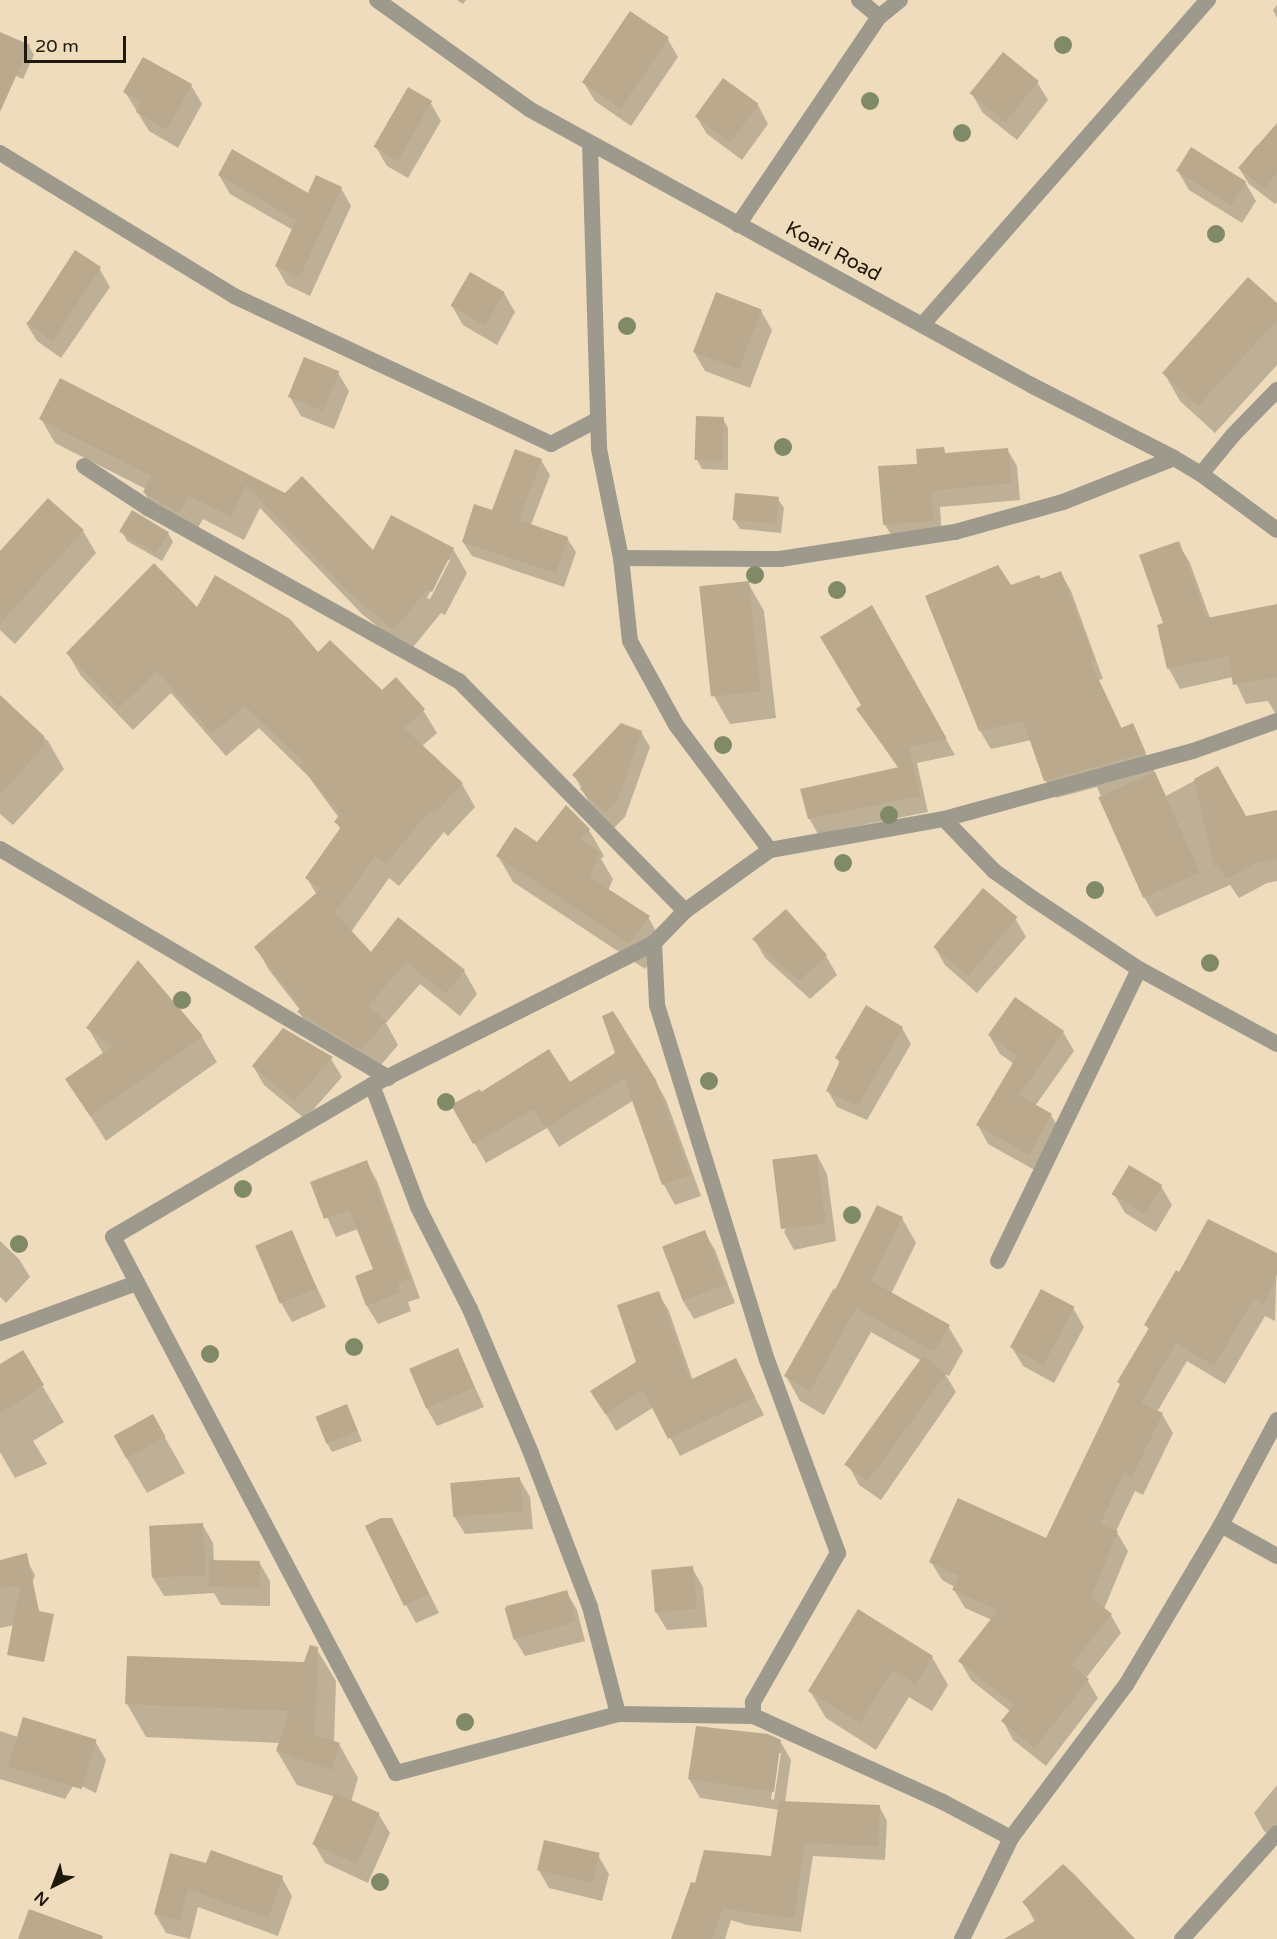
<!DOCTYPE html>
<style>
body{margin:0}
#map{position:relative;width:1277px;height:1939px;overflow:hidden;background:#eedcbd;font-family:"Varela Round",sans-serif}
div>[style]{position:absolute}
[style*='--x']{left:calc(var(--x)*1px);top:calc(var(--y)*1px);width:calc(var(--w)*1px);rotate:calc(var(--a)*1deg)}
.shadow>*{inset:0;background:#0003}
.building>*{inset:0;background:#baa98d;transform-origin:0 0}
.service>*{height:16px;margin:-8px;padding:0 8px;transform-origin:8px;border-radius:8px;background:#9d9a8d}
.minor>*{height:16px;margin:-8px;padding:0 8px;transform-origin:8px;border-radius:8px;background:#9d9a8d}
.trees>*{width:18px;height:18px;margin:-9px;border-radius:50%;background:#818a67}
span{translate:-50% -50%;white-space:nowrap;text-align:center;line-height:1.15;-webkit-text-stroke:4.5px #eedcbd;paint-order:stroke}
.street-label{font-size:20px;color:#1f180d}
.north{position:absolute;left:24px;top:1855px;width:60px;height:60px;-webkit-text-stroke:4px #eedcbd;paint-order:stroke;rotate:222deg;font-size:16px;font-weight:700;line-height:24px;text-align:center;color:#1f180d}
.north::after{content:'';display:block;margin:auto;width:21px;height:27px;background:#1f180d;clip-path:polygon(50% 0,100% 100%,50% 72%,0 100%)}
.scale{position:absolute;left:24px;top:36px;width:102px;height:27px;box-sizing:border-box;border:3px solid #1f180d;border-top:0;padding-left:8px;font-size:18px;line-height:21px;white-space:nowrap;color:#1f180d;-webkit-text-stroke:4px #eedcbd;paint-order:stroke}
</style>
<div id="map">
<div class="shadow">
<i style="clip-path:polygon(457px 0,466px 0,463px 4px)"></i>
<i style="clip-path:polygon(1277px 5px,1277px 18px,1273px 10px)"></i>
<i style="clip-path:polygon(0 33px,29px 46px,34px 55px,23px 79px,0 69px)"></i>
<i style="clip-path:polygon(667px 38px,678px 57px,631px 126px,595px 101px,584px 83px)"></i>
<i style="clip-path:polygon(1037px 82px,1048px 100px,1017px 140px,983px 113px,972px 94px)"></i>
<i style="clip-path:polygon(191px 85px,202px 104px,178px 148px,149px 131px,125px 92px)"></i>
<i style="clip-path:polygon(430px 102px,441px 121px,408px 178px,387px 166px,376px 147px)"></i>
<i style="clip-path:polygon(758px 105px,768px 124px,742px 160px,707px 134px,696px 116px)"></i>
<i style="clip-path:polygon(1277px 125px,1277px 202px,1275px 204px,1249px 184px,1239px 168px,1257px 145px,1260px 148px)"></i>
<i style="clip-path:polygon(1178px 171px,1245px 182px,1256px 201px,1242px 223px,1189px 190px)"></i>
<i style="clip-path:polygon(219px 175px,309px 195px,341px 188px,351px 206px,310px 296px,287px 285px,276px 266px,293px 230px,230px 194px)"></i>
<i style="clip-path:polygon(99px 268px,110px 287px,61px 358px,37px 341px,26px 323px)"></i>
<i style="clip-path:polygon(470px 274px,504px 293px,515px 312px,497px 345px,463px 325px,452px 306px)"></i>
<i style="clip-path:polygon(1277px 306px,1277px 365px,1215px 433px,1180px 401px,1164px 373px)"></i>
<i style="clip-path:polygon(761px 311px,772px 330px,750px 388px,705px 371px,694px 352px)"></i>
<i style="clip-path:polygon(338px 373px,349px 391px,334px 429px,301px 416px,290px 397px)"></i>
<i style="clip-path:polygon(evenodd,61px 380px,373px 553px,392px 517px,453px 549px,467px 573px,445px 615px,441px 613px,409px 652px,362px 614px,260px 508px,244px 540px,203px 519px,193px 536px,158px 516px,144px 492px,146px 489px,55px 443px,41px 419px,61px 380px,446px 560px,450px 560px,430px 599px,427px 598px,446px 560px)"></i>
<i style="clip-path:polygon(723px 419px,728px 428px,728px 470px,702px 469px,697px 460px)"></i>
<i style="clip-path:polygon(943px 449px,946px 454px,1007px 449px,1017px 466px,1020px 500px,940px 507px,942px 538px,895px 541px,885px 525px,919px 465px)"></i>
<i style="clip-path:polygon(541px 460px,550px 475px,531px 525px,567px 538px,576px 552px,564px 587px,472px 556px,463px 542px)"></i>
<i style="clip-path:polygon(737px 495px,778px 499px,784px 508px,781px 533px,740px 529px,734px 520px)"></i>
<i style="clip-path:polygon(48px 500px,83px 531px,96px 553px,15px 644px,0 630px,0 553px)"></i>
<i style="clip-path:polygon(122px 532px,168px 533px,173px 542px,162px 561px,127px 541px)"></i>
<i style="clip-path:polygon(1178px 543px,1190px 563px,1210px 618px,1277px 606px,1277px 716px,1268px 701px,1246px 704px,1233px 677px,1180px 689px,1169px 669px,1159px 626px,1165px 624px)"></i>
<i style="clip-path:polygon(1061px 573px,1071px 591px,1103px 679px,1099px 680px,1122px 729px,1132px 725px,1166px 796px,1218px 768px,1246px 818px,1277px 811px,1277px 881px,1267px 883px,1239px 898px,1230px 885px,1156px 917px,1144px 897px,1097px 787px,1056px 798px,1045px 780px,1031px 740px,991px 749px,980px 731px,1011px 587px)"></i>
<i style="clip-path:polygon(748px 583px,764px 611px,776px 718px,730px 724px,714px 696px)"></i>
<i style="clip-path:polygon(871px 608px,955px 755px,917px 763px,928px 812px,818px 834px,809px 818px,899px 769px,858px 710px,863px 706px)"></i>
<i style="clip-path:polygon(197px 609px,318px 654px,381px 693px,423px 710px,437px 733px,421px 747px,462px 784px,475px 807px,448px 836px,444px 832px,399px 886px,389px 878px,351px 932px,371px 954px,464px 971px,477px 994px,460px 1016px,420px 984px,386px 1023px,398px 1045px,375px 1072px,312px 1035px,299px 1012px,300px 1010px,269px 970px,256px 947px,317px 895px,307px 878px,341px 830px,336px 822px,339px 818px,308px 776px,259px 728px,226px 756px,171px 693px,133px 730px,81px 676px,68px 654px)"></i>
<i style="clip-path:polygon(0 698px,48px 741px,64px 769px,13px 825px,0 814px)"></i>
<i style="clip-path:polygon(641px 732px,650px 747px,625px 817px,614px 828px,590px 804px,574px 775px)"></i>
<i style="clip-path:polygon(567px 808px,589px 830px,604px 856px,601px 859px,613px 879px,608px 891px,648px 917px,663px 943px,645px 969px,513px 882px,498px 856px,537px 844px)"></i>
<i style="clip-path:polygon(786px 911px,826px 956px,837px 975px,810px 999px,765px 958px,754px 939px)"></i>
<i style="clip-path:polygon(1015px 918px,1026px 937px,977px 993px,945px 965px,934px 946px)"></i>
<i style="clip-path:polygon(88px 1028px,202px 1037px,217px 1062px,106px 1141px,67px 1079px,104px 1055px)"></i>
<i style="clip-path:polygon(902px 1028px,911px 1044px,867px 1120px,837px 1107px,828px 1091px,840px 1064px,837px 1058px)"></i>
<i style="clip-path:polygon(1063px 1032px,1074px 1051px,1035px 1106px,1051px 1115px,1062px 1133px,1040px 1173px,988px 1144px,978px 1125px,1014px 1064px,1000px 1054px,989px 1035px)"></i>
<i style="clip-path:polygon(617px 1053px,654px 1079px,666px 1100px,701px 1196px,675px 1205px,664px 1185px,634px 1100px,559px 1147px,547px 1128px,486px 1163px,453px 1106px,569px 1084px)"></i>
<i style="clip-path:polygon(331px 1059px,342px 1077px,305px 1119px,264px 1085px,253px 1066px)"></i>
<i style="clip-path:polygon(817px 1155px,827px 1174px,836px 1241px,794px 1250px,784px 1232px)"></i>
<i style="clip-path:polygon(366px 1162px,377px 1181px,420px 1298px,408px 1302px,411px 1311px,378px 1324px,367px 1306px,357px 1276px,375px 1270px,358px 1229px,336px 1237px,312px 1183px)"></i>
<i style="clip-path:polygon(1161px 1186px,1172px 1205px,1156px 1232px,1125px 1213px,1114px 1194px)"></i>
<i style="clip-path:polygon(902px 1218px,916px 1243px,891px 1294px,948px 1326px,963px 1351px,949px 1376px,945px 1374px,956px 1392px,881px 1500px,859px 1485px,849px 1466px,922px 1361px,871px 1332px,824px 1415px,800px 1401px,786px 1376px,835px 1292px)"></i>
<i style="clip-path:polygon(291px 1232px,326px 1307px,292px 1322px,281px 1303px)"></i>
<i style="clip-path:polygon(704px 1232px,715px 1250px,735px 1303px,694px 1319px,683px 1301px,664px 1247px)"></i>
<i style="clip-path:polygon(0 1241px,19px 1259px,30px 1277px,6px 1303px,0 1297px)"></i>
<i style="clip-path:polygon(1277px 1255px,1275px 1321px,1265px 1316px,1225px 1384px,1187px 1361px,1157px 1412px,1162px 1414px,1173px 1433px,1143px 1495px,1135px 1491px,1116px 1531px,1128px 1551px,1104px 1609px,1111px 1615px,1121px 1633px,1086px 1678px,1098px 1698px,1046px 1766px,1013px 1740px,1003px 1721px,1010px 1711px,971px 1680px,960px 1661px,992px 1620px,965px 1608px,954px 1590px,955px 1587px,942px 1580px,931px 1562px,1047px 1540px,1149px 1330px,1146px 1325px,1179px 1274px)"></i>
<i style="clip-path:polygon(658px 1293px,669px 1311px,693px 1381px,745px 1378px,764px 1415px,680px 1456px,654px 1407px,616px 1431px,592px 1391px,638px 1363px)"></i>
<i style="clip-path:polygon(1073px 1308px,1084px 1327px,1054px 1383px,1023px 1366px,1012px 1348px)"></i>
<i style="clip-path:polygon(458px 1350px,484px 1407px,437px 1426px,426px 1407px)"></i>
<i style="clip-path:polygon(22px 1352px,64px 1422px,33px 1441px,47px 1464px,15px 1478px,0 1452px,0 1366px)"></i>
<i style="clip-path:polygon(347px 1406px,362px 1441px,332px 1452px,327px 1443px)"></i>
<i style="clip-path:polygon(152px 1415px,185px 1473px,147px 1493px,126px 1457px)"></i>
<i style="clip-path:polygon(519px 1478px,530px 1497px,533px 1529px,465px 1534px,454px 1516px)"></i>
<i style="clip-path:polygon(202px 1524px,213px 1543px,214px 1561px,259px 1562px,270px 1581px,270px 1606px,221px 1605px,214px 1593px,164px 1596px,153px 1578px)"></i>
<i style="clip-path:polygon(402px 1539px,439px 1613px,416px 1623px,406px 1605px)"></i>
<i style="clip-path:polygon(25px 1557px,35px 1575px,26px 1600px,34px 1602px,44px 1619px,0 1628px,0 1561px)"></i>
<i style="clip-path:polygon(692px 1568px,703px 1587px,707px 1627px,667px 1630px,656px 1612px)"></i>
<i style="clip-path:polygon(566px 1591px,577px 1610px,585px 1641px,525px 1656px,514px 1638px,506px 1606px)"></i>
<i style="clip-path:polygon(316px 1648px,336px 1681px,334px 1743px,339px 1744px,358px 1778px,351px 1802px,379px 1815px,390px 1833px,368px 1883px,325px 1863px,314px 1844px,335px 1797px,297px 1785px,277px 1751px,280px 1743px,146px 1737px,127px 1704px,305px 1664px)"></i>
<i style="clip-path:polygon(932px 1657px,948px 1685px,932px 1711px,909px 1697px,876px 1750px,826px 1718px,810px 1691px)"></i>
<i style="clip-path:polygon(0 1731px,18px 1737px,95px 1741px,106px 1760px,96px 1793px,75px 1783px,65px 1799px,0 1779px)"></i>
<i style="clip-path:polygon(evenodd,780px 1741px,791px 1760px,785px 1803px,879px 1806px,887px 1821px,885px 1860px,813px 1856px,801px 1932px,747px 1925px,731px 1920px,725px 1939px,673px 1939px,696px 1885px,772px 1858px,780px 1810px,700px 1798px,689px 1779px,780px 1741px,778px 1753px,781px 1753px,774px 1800px,771px 1799px,778px 1753px)"></i>
<i style="clip-path:polygon(1277px 1785px,1277px 1841px,1264px 1831px,1254px 1813px)"></i>
<i style="clip-path:polygon(598px 1855px,609px 1874px,602px 1901px,549px 1888px,538px 1869px)"></i>
<i style="clip-path:polygon(207px 1865px,282px 1878px,292px 1896px,278px 1936px,198px 1907px,190px 1939px,166px 1933px,155px 1914px)"></i>
<i style="clip-path:polygon(1024px 1902px,1133px 1939px,1007px 1939px,1035px 1922px)"></i>
</div>
<div class="building">
<i style="left:630px;top:11px;width:47px;height:86px;rotate:34deg"></i>
<i style="clip-path:polygon(0 32px,30px 45px,0 112px)"></i>
<i style="left:1003px;top:52px;width:46px;height:53px;rotate:39deg"></i>
<i style="clip-path:polygon(143px 57px,192px 84px,167px 130px,136px 112px,141px 102px,123px 92px)"></i>
<i style="left:723px;top:78px;width:44px;height:48px;rotate:36deg"></i>
<i style="left:408px;top:87px;width:28px;height:69px;rotate:30deg"></i>
<i style="clip-path:polygon(1277px 123px,1277px 173px,1265px 189px,1238px 168px)"></i>
<i style="left:1191px;top:147px;width:65px;height:28px;rotate:32deg"></i>
<i style="clip-path:polygon(232px 149px,308px 193px,316px 175px,342px 187px,299px 278px,275px 266px,296px 220px,218px 175px)"></i>
<i style="left:75px;top:250px;width:31px;height:88px;rotate:33deg"></i>
<i style="left:470px;top:272px;width:40px;height:39px;rotate:30deg"></i>
<i style="clip-path:polygon(1248px 277px,1277px 303px,1277px 320px,1198px 406px,1162px 373px)"></i>
<i style="left:716px;top:292px;width:49px;height:64px;rotate:21deg"></i>
<i style="left:304px;top:357px;width:38px;height:43px;rotate:22deg"></i>
<i style="clip-path:polygon(60px 378px,285px 493px,302px 476px,373px 550px,391px 515px,454px 548px,432px 592px,427px 590px,394px 630px,347px 591px,246px 485px,231px 517px,189px 496px,179px 513px,143px 492px,151px 476px,39px 419px)"></i>
<i style="left:696px;top:416px;width:28px;height:44px;rotate:2deg"></i>
<i style="clip-path:polygon(944px 447px,945px 453px,1008px 448px,1012px 483px,931px 491px,933px 521px,883px 525px,878px 466px,917px 464px,916px 449px)"></i>
<i style="clip-path:polygon(515px 449px,542px 459px,519px 520px,568px 537px,556px 573px,462px 542px,474px 504px,492px 510px)"></i>
<i style="left:735px;top:493px;width:44px;height:27px;rotate:5deg"></i>
<i style="clip-path:polygon(48px 498px,84px 530px,0 624px,0 551px)"></i>
<i style="left:132px;top:510px;width:43px;height:25px;rotate:31deg"></i>
<i style="clip-path:polygon(1179px 541px,1207px 618px,1277px 604px,1277px 677px,1233px 685px,1228px 656px,1167px 669px,1157px 625px,1163px 623px,1139px 555px)"></i>
<i style="clip-path:polygon(154px 563px,197px 607px,215px 575px,290px 619px,318px 652px,330px 640px,382px 690px,396px 677px,425px 709px,404px 728px,463px 783px,434px 814px,430px 810px,386px 864px,375px 856px,335px 913px,371px 952px,398px 917px,465px 970px,446px 994px,406px 962px,368px 1006px,386px 1021px,361px 1050px,297px 1012px,301px 1007px,254px 947px,321px 889px,305px 878px,341px 827px,334px 822px,340px 814px,300px 765px,303px 762px,245px 706px,212px 734px,157px 671px,119px 708px,66px 653px)"></i>
<i style="clip-path:polygon(998px 565px,1011px 585px,1039px 575px,1041px 579px,1061px 571px,1094px 660px,1090px 661px,1121px 728px,1133px 723px,1146px 753px,1044px 781px,1023px 721px,979px 731px,925px 596px)"></i>
<i style="left:749px;top:581px;width:111px;height:50px;rotate:84deg"></i>
<i style="clip-path:polygon(872px 605px,947px 739px,909px 747px,920px 796px,808px 819px,800px 789px,899px 767px,856px 709px,861px 705px,820px 637px)"></i>
<i style="clip-path:polygon(0 695px,44px 736px,44px 746px,0 795px)"></i>
<i style="clip-path:polygon(621px 723px,642px 731px,617px 802px,605px 814px,580px 789px,583px 785px,572px 775px)"></i>
<i style="clip-path:polygon(1218px 766px,1246px 816px,1277px 810px,1277px 859px,1256px 863px,1226px 879px,1218px 865px,1214px 867px,1194px 779px)"></i>
<i style="left:1155px;top:772px;width:110px;height:62px;rotate:66deg"></i>
<i style="clip-path:polygon(566px 805px,590px 829px,581px 839px,599px 852px,590px 877px,650px 916px,629px 944px,496px 856px,515px 827px,537px 842px)"></i>
<i style="left:983px;top:888px;width:45px;height:77px;rotate:40deg"></i>
<i style="clip-path:polygon(786px 909px,827px 955px,799px 981px,752px 939px)"></i>
<i style="clip-path:polygon(138px 960px,203px 1036px,90px 1116px,65px 1079px,113px 1046px,86px 1028px)"></i>
<i style="clip-path:polygon(1015px 997px,1064px 1031px,1019px 1095px,1052px 1114px,1029px 1155px,976px 1125px,1017px 1056px,988px 1035px)"></i>
<i style="clip-path:polygon(866px 1005px,903px 1027px,858px 1106px,826px 1091px,840px 1061px,835px 1058px)"></i>
<i style="clip-path:polygon(613px 1011px,656px 1080px,690px 1175px,662px 1185px,624px 1078px,546px 1128px,534px 1109px,473px 1144px,451px 1105px,480px 1089px,481px 1092px,549px 1049px,570px 1082px,615px 1053px,602px 1016px)"></i>
<i style="clip-path:polygon(283px 1028px,333px 1057px,294px 1101px,252px 1066px)"></i>
<i style="left:817px;top:1154px;width:70px;height:45px;rotate:83deg"></i>
<i style="clip-path:polygon(367px 1160px,410px 1279px,398px 1283px,401px 1292px,366px 1306px,355px 1276px,373px 1269px,349px 1210px,324px 1219px,310px 1182px)"></i>
<i style="left:1129px;top:1165px;width:39px;height:34px;rotate:31deg"></i>
<i style="clip-path:polygon(877px 1205px,903px 1217px,871px 1281px,950px 1325px,934px 1352px,856px 1308px,810px 1391px,784px 1376px,834px 1288px,835px 1290px)"></i>
<i style="clip-path:polygon(1208px 1219px,1277px 1253px,1277px 1274px,1264px 1304px,1254px 1298px,1214px 1366px,1176px 1343px,1141px 1403px,1163px 1413px,1132px 1477px,1124px 1473px,1100px 1524px,1118px 1531px,1091px 1597px,1112px 1614px,1071px 1665px,1089px 1679px,1035px 1748px,1001px 1721px,1014px 1705px,958px 1661px,998px 1610px,952px 1590px,959px 1576px,929px 1562px,958px 1498px,1046px 1538px,1120px 1384px,1117px 1382px,1149px 1328px,1144px 1325px,1176px 1270px,1179px 1272px)"></i>
<i style="left:292px;top:1230px;width:63px;height:40px;rotate:67deg"></i>
<i style="left:705px;top:1230px;width:58px;height:46px;rotate:69deg"></i>
<i style="left:1041px;top:1289px;width:38px;height:66px;rotate:28deg"></i>
<i style="clip-path:polygon(659px 1291px,690px 1380px,736px 1358px,755px 1397px,668px 1439px,643px 1390px,605px 1414px,590px 1391px,636px 1362px,617px 1305px)"></i>
<i style="left:458px;top:1348px;width:43px;height:53px;rotate:67deg"></i>
<i style="clip-path:polygon(23px 1350px,44px 1385px,0 1413px,0 1364px)"></i>
<i style="left:923px;top:1356px;width:29px;height:134px;rotate:36deg"></i>
<i style="left:347px;top:1404px;width:29px;height:34px;rotate:68deg"></i>
<i style="left:153px;top:1414px;width:26px;height:45px;rotate:61deg"></i>
<i style="left:520px;top:1477px;width:34px;height:70px;rotate:85deg"></i>
<i style="clip-path:polygon(381px 1518px,392px 1518px,429px 1594px,404px 1606px,365px 1526px)"></i>
<i style="left:203px;top:1523px;width:52px;height:54px;rotate:87deg"></i>
<i style="clip-path:polygon(27px 1553px,39px 1611px,54px 1614px,44px 1662px,7px 1655px,20px 1586px,0 1588px,0 1560px)"></i>
<i style="left:209px;top:1560px;width:51px;height:27px;rotate:1deg"></i>
<i style="left:693px;top:1566px;width:43px;height:42px;rotate:85deg"></i>
<i style="left:567px;top:1590px;width:33px;height:65px;rotate:74deg"></i>
<i style="clip-path:polygon(858px 1609px,933px 1656px,916px 1684px,892px 1670px,860px 1723px,808px 1691px)"></i>
<i style="clip-path:polygon(310px 1645px,318px 1647px,315px 1735px,340px 1743px,332px 1770px,276px 1751px,289px 1711px,125px 1704px,127px 1656px,304px 1662px)"></i>
<i style="left:23px;top:1717px;width:77px;height:52px;rotate:17deg"></i>
<i style="clip-path:polygon(696px 1726px,768px 1734px,781px 1740px,774px 1792px,688px 1779px)"></i>
<i style="left:335px;top:1793px;width:49px;height:56px;rotate:24deg"></i>
<i style="clip-path:polygon(779px 1801px,880px 1805px,878px 1846px,805px 1843px,794px 1918px,738px 1911px,723px 1907px,712px 1939px,671px 1939px,691px 1882px,695px 1883px,704px 1850px,771px 1856px)"></i>
<i style="left:544px;top:1840px;width:57px;height:31px;rotate:13deg"></i>
<i style="clip-path:polygon(211px 1850px,283px 1876px,268px 1918px,188px 1889px,180px 1921px,154px 1914px,170px 1853px,206px 1863px)"></i>
<i style="clip-path:polygon(1063px 1864px,1075px 1875px,1135px 1939px,1004px 1939px,1038px 1919px,1022px 1902px)"></i>
<i style="clip-path:polygon(29px 1909px,103px 1936px,102px 1939px,18px 1939px)"></i>
</div>
<div class="service">
<i style="--x:0;--y:153;--w:274;--a:31.4"></i>
<i style="--x:234;--y:296;--w:350;--a:25"></i>
<i style="--x:551;--y:444;--w:52;--a:-27.6"></i>
<i style="--x:84;--y:466;--w:77;--a:33.3"></i>
<i style="--x:148;--y:508;--w:356;--a:29.1"></i>
<i style="--x:459;--y:681;--w:322;--a:45.5"></i>
<i style="--x:1201;--y:474;--w:52;--a:-50.5"></i>
<i style="--x:1234;--y:434;--w:62;--a:-45.7"></i>
<i style="--x:621;--y:558;--w:159;--a:0.4"></i>
<i style="--x:780;--y:559;--w:177;--a:-8.8"></i>
<i style="--x:955;--y:532;--w:112;--a:-15.5"></i>
<i style="--x:1063;--y:502;--w:119;--a:-21.6"></i>
<i style="--x:998;--y:1261;--w:324;--a:-64.2"></i>
<i style="--x:1182;--y:1939;--w:142;--a:-48.1"></i>
</div>
<div class="minor">
<i style="--x:377;--y:0;--w:187;--a:35.6"></i>
<i style="--x:529;--y:109;--w:573;--a:28.8"></i>
<i style="--x:1031;--y:385;--w:161;--a:27"></i>
<i style="--x:1174;--y:458;--w:31;--a:31"></i>
<i style="--x:1201;--y:474;--w:94;--a:36.4"></i>
<i style="--x:859;--y:0;--w:26;--a:40"></i>
<i style="--x:590;--y:144;--w:305;--a:88.3"></i>
<i style="--x:599;--y:449;--w:111;--a:78.6"></i>
<i style="--x:621;--y:558;--w:83;--a:83.8"></i>
<i style="--x:630;--y:641;--w:96;--a:61.3"></i>
<i style="--x:676;--y:725;--w:156;--a:53.1"></i>
<i style="--x:738;--y:225;--w:251;--a:-55.9"></i>
<i style="--x:879;--y:17;--w:27;--a:-39"></i>
<i style="--x:923;--y:324;--w:432;--a:-48.7"></i>
<i style="--x:944;--y:819;--w:72;--a:46.1"></i>
<i style="--x:994;--y:871;--w:47;--a:35.4"></i>
<i style="--x:1032;--y:898;--w:128;--a:33.6"></i>
<i style="--x:1139;--y:969;--w:157;--a:28.5"></i>
<i style="--x:0;--y:849;--w:451;--a:30.5"></i>
<i style="--x:654;--y:943;--w:62;--a:87.2"></i>
<i style="--x:657;--y:1005;--w:372;--a:72.8"></i>
<i style="--x:767;--y:1360;--w:206;--a:69.8"></i>
<i style="--x:838;--y:1553;--w:172;--a:119.7"></i>
<i style="--x:753;--y:1702;--w:14;--a:90"></i>
<i style="--x:372;--y:1085;--w:130;--a:69.3"></i>
<i style="--x:418;--y:1207;--w:114;--a:63"></i>
<i style="--x:470;--y:1309;--w:156;--a:67"></i>
<i style="--x:531;--y:1453;--w:165;--a:69"></i>
<i style="--x:590;--y:1607;--w:111;--a:75.3"></i>
<i style="--x:0;--y:1333;--w:146;--a:-20.1"></i>
<i style="--x:1221;--y:1525;--w:64;--a:29"></i>
<i style="--x:1011;--y:1838;--w:77;--a:-152.1"></i>
<i style="--x:943;--y:1802;--w:209;--a:-155.6"></i>
<i style="--x:753;--y:1716;--w:135;--a:-179.2"></i>
<i style="--x:618;--y:1714;--w:230;--a:165.1"></i>
<i style="--x:396;--y:1773;--w:606;--a:-117.83"></i>
<i style="--x:113;--y:1237;--w:300;--a:-30.4"></i>
<i style="--x:372;--y:1085;--w:316;--a:-26.7"></i>
<i style="--x:654;--y:943;--w:45;--a:-45.9"></i>
<i style="--x:685;--y:911;--w:105;--a:-35.7"></i>
<i style="--x:770;--y:850;--w:177;--a:-10.1"></i>
<i style="--x:944;--y:819;--w:258;--a:-15.3"></i>
<i style="--x:1193;--y:751;--w:89;--a:-19.7"></i>
<i style="--x:962;--y:1939;--w:112;--a:-64.1"></i>
<i style="--x:1011;--y:1838;--w:191;--a:-53.1"></i>
<i style="--x:1126;--y:1685;--w:186;--a:-59.3"></i>
<i style="--x:1221;--y:1525;--w:119;--a:-61.9"></i>
</div>
<div class="trees">
<i style="left:1063px;top:45px"></i>
<i style="left:870px;top:101px"></i>
<i style="left:962px;top:133px"></i>
<i style="left:1216px;top:234px"></i>
<i style="left:627px;top:326px"></i>
<i style="left:783px;top:447px"></i>
<i style="left:755px;top:575px"></i>
<i style="left:837px;top:590px"></i>
<i style="left:723px;top:745px"></i>
<i style="left:889px;top:815px"></i>
<i style="left:843px;top:863px"></i>
<i style="left:1095px;top:890px"></i>
<i style="left:1210px;top:963px"></i>
<i style="left:182px;top:1000px"></i>
<i style="left:709px;top:1081px"></i>
<i style="left:446px;top:1102px"></i>
<i style="left:243px;top:1189px"></i>
<i style="left:852px;top:1215px"></i>
<i style="left:19px;top:1244px"></i>
<i style="left:354px;top:1347px"></i>
<i style="left:210px;top:1354px"></i>
<i style="left:465px;top:1722px"></i>
<i style="left:380px;top:1882px"></i>
</div>
<div class="street-label">
<span style="left:833px;top:252px;rotate:28deg">Koari Road</span>
</div>
<div class="north">N</div>
<div class="scale">20 m</div>
</div>
